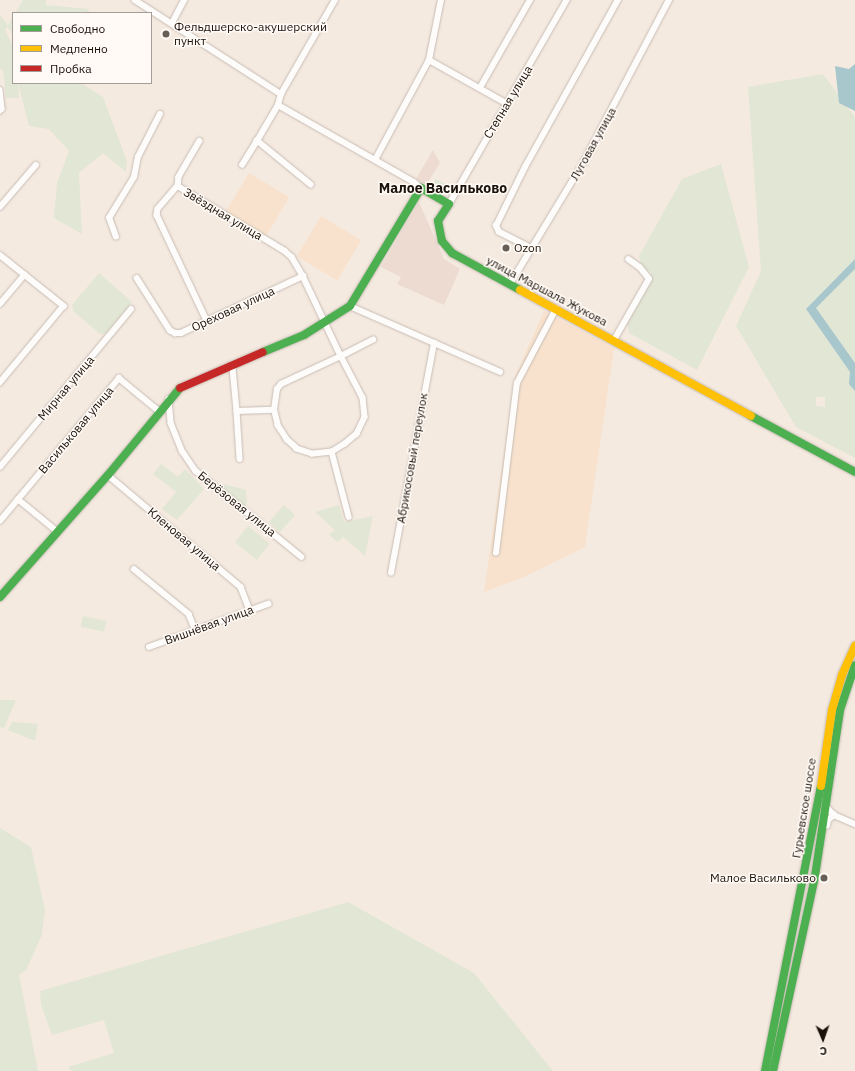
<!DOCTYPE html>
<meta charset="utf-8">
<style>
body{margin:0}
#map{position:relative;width:855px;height:1071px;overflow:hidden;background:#f5eae0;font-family:"IBM Plex Sans",sans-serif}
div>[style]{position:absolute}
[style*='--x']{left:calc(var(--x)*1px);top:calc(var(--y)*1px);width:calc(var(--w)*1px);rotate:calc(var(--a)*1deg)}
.commercial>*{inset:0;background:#eddbd1}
.built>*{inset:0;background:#f8e2cd;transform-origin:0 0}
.green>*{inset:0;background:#e2e6d4;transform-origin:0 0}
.water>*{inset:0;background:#a7c7cc}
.roads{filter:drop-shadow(0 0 1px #c7bdb5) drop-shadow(0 0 1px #c7bdb5)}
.street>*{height:5.5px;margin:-2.75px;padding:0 2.75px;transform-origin:2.75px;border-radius:2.75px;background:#fefcfa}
.fast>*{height:8px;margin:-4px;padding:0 4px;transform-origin:4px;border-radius:4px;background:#4caf50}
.slow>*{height:8px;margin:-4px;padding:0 4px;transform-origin:4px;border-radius:4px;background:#ffc107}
.jam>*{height:8px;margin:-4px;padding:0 4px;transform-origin:4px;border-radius:4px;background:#c62828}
.dots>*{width:11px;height:11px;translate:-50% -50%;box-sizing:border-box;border:2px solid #fffaf5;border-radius:50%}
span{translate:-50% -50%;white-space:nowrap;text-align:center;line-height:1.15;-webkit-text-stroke:3px #fffaf5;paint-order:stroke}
.poi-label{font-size:12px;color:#1b120a}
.left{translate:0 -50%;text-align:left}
.right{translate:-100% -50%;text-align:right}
.street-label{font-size:12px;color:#1b120a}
.quarter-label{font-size:14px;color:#1b120a;font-weight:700}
.legend{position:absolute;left:12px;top:12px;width:140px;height:72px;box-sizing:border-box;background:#fffaf5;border:1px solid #a49d97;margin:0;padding:5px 7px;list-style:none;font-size:12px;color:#1b120a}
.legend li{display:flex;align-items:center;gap:8px;height:20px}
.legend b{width:20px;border:1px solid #a49d97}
.north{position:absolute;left:803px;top:1019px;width:40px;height:40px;-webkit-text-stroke:3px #fffaf5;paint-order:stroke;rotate:178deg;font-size:11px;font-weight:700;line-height:16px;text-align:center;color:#1b120a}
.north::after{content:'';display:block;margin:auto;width:14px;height:18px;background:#1b120a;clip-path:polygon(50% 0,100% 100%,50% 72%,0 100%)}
</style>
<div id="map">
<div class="commercial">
<i style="clip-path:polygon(433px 150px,440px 163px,426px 185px,416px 179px)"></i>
<i style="clip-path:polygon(419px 202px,444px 259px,460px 269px,444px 305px,397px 284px,401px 277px,381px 267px)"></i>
</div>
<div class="built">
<i style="left:249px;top:173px;width:47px;height:46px;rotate:31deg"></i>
<i style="left:321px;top:216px;width:47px;height:47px;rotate:31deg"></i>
<i style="clip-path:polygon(544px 311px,614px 348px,585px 547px,524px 577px,484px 592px,515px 376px)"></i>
</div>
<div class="green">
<i style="clip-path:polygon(23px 0,46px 0,46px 5px,88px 9px,90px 13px,15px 13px)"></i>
<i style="clip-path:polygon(0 15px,7px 23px,7px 27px,13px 16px,13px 34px,7px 27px,5px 30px,13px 46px,13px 83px,18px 83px,19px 98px,6px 98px,3px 71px,0 69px)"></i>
<i style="clip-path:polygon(evenodd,823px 74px,855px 117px,855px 259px,806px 309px,850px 372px,849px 384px,855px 391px,855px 458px,796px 427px,736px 326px,761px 271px,748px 87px,823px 74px,816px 397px,825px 397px,825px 407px,816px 406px,816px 397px)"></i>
<i style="clip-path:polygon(18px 83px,81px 83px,103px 97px,127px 161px,126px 172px,103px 153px,79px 173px,82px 234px,54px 218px,57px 183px,69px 151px,49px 129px,29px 126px)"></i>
<i style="clip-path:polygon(721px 164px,749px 267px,697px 370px,629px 333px,627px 323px,651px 282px,651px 273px,641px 265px,639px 256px,682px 179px)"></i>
<i style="clip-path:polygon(435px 179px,452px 187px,447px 195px,433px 187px)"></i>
<i style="clip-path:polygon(855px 269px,855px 363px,815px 308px)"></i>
<i style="clip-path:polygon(99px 273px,132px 302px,106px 333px,100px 334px,73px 311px,72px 305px)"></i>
<i style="clip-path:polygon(161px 464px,178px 477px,185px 469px,204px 489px,177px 520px,162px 509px,176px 492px,153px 474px)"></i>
<i style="clip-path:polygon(224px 484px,246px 490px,247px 504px,244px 507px,222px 489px)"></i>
<i style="left:284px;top:505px;width:15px;height:23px;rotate:42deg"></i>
<i style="clip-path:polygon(339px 505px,344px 522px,373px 516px,365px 556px,343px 537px,338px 542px,329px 535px,335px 530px,315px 512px)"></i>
<i style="left:248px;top:526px;width:28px;height:21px;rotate:39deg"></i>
<i style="left:83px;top:616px;width:24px;height:11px;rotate:12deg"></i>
<i style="clip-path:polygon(0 700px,16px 700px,4px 728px,0 727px)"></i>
<i style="clip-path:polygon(12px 722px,38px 724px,35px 741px,8px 730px)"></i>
<i style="clip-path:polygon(0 828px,31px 847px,45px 910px,42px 935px,26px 970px,19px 975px,38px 1071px,0 1071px)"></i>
<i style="clip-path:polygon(348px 902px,474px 973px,553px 1071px,72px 1071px,68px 1067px,114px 1053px,104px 1020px,52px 1035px,41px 1005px,40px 991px)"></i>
</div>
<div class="water">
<i style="clip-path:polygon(855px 64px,855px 111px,839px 103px,835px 66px,849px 69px)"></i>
<i style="clip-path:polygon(855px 259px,855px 269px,816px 308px,855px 363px,855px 391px,849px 384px,850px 372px,806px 309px)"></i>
</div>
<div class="roads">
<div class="street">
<i style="--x:135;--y:0;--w:174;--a:32.8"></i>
<i style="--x:172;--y:23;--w:26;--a:-62"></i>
<i style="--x:429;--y:60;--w:88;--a:29.2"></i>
<i style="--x:481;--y:86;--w:99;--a:-60.3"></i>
<i style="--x:0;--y:90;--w:19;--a:84"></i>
<i style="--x:2;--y:109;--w:3;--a:135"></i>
<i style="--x:278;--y:105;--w:156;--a:29.5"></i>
<i style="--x:414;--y:182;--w:9;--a:41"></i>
<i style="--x:200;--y:141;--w:42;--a:120.3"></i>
<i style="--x:179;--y:177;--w:9;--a:96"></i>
<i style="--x:178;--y:186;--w:125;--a:31.3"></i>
<i style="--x:285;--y:251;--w:9;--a:41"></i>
<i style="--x:292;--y:257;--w:22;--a:60"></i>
<i style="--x:375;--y:160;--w:114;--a:-61.6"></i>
<i style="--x:429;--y:60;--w:61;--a:-78.7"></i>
<i style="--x:242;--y:165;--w:28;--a:-58"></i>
<i style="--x:311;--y:185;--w:70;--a:-140.8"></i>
<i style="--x:257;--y:141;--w:42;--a:-59.7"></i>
<i style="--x:278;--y:105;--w:11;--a:-75"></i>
<i style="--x:281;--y:94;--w:108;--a:-60.1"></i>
<i style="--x:178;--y:186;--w:30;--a:131"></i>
<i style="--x:158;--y:209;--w:6;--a:99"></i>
<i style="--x:157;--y:215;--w:117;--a:64.7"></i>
<i style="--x:449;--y:204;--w:236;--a:-60"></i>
<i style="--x:0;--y:207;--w:55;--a:-49.4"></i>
<i style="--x:116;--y:237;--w:20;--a:-110"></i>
<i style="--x:109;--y:218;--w:48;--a:-58.6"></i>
<i style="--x:134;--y:177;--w:20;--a:-79"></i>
<i style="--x:138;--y:157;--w:48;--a:-62.9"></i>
<i style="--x:532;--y:249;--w:37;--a:-153"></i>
<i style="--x:499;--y:232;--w:7;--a:-117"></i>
<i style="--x:496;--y:226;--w:66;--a:-63.8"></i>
<i style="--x:525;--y:167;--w:191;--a:-60.9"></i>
<i style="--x:0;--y:255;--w:82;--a:38.6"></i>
<i style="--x:64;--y:306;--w:100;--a:129.7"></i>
<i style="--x:137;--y:278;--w:62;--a:57.6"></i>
<i style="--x:170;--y:330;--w:6;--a:31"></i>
<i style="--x:175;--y:333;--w:6;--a:0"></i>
<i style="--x:181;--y:333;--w:135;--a:-25"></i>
<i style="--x:303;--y:276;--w:89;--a:64.6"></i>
<i style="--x:341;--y:356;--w:47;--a:62.4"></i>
<i style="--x:363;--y:398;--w:19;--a:84"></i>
<i style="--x:365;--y:417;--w:19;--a:115"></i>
<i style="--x:357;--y:434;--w:16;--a:140"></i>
<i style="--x:345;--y:444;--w:15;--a:148"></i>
<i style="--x:332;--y:452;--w:20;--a:174"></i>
<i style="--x:312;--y:454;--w:16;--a:-162"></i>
<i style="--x:297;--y:449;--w:13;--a:-138"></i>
<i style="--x:287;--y:440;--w:17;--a:-123"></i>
<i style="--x:278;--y:426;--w:16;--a:-104"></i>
<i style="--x:274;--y:410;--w:21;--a:-82"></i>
<i style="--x:277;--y:389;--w:6;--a:-51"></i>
<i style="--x:281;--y:384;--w:66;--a:-25"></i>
<i style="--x:341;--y:356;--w:36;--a:-27"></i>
<i style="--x:510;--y:284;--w:139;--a:-58.8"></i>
<i style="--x:582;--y:165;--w:187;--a:-62.2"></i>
<i style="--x:0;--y:304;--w:38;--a:-50"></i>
<i style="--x:350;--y:306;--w:164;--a:23.7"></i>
<i style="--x:614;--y:340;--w:70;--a:-60.2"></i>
<i style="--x:649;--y:279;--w:14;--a:-129"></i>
<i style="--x:640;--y:268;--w:14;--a:-144"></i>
<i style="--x:233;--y:368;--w:43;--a:84.7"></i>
<i style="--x:237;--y:411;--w:37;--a:-2"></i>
<i style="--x:169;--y:399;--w:24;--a:85"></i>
<i style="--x:171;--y:423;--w:31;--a:68"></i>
<i style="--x:183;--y:452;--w:23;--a:56"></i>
<i style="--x:196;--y:471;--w:136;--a:39.1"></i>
<i style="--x:237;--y:411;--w:48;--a:86.4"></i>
<i style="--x:332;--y:452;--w:67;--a:75.3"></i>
<i style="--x:0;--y:467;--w:205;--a:-50.3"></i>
<i style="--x:108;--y:475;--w:174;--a:40.1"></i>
<i style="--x:241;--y:587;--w:25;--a:69"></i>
<i style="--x:18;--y:499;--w:50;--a:39.4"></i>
<i style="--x:0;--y:521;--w:186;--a:-50.2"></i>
<i style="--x:119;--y:378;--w:52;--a:39.5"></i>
<i style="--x:496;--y:553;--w:171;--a:-83"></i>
<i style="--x:517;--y:383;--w:84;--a:-62.2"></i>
<i style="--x:134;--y:569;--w:71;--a:39.3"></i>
<i style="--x:189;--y:614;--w:16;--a:68"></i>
<i style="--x:391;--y:573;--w:234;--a:-79.4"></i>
<i style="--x:149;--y:647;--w:127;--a:-19.9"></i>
<i style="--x:826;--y:806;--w:12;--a:48"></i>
<i style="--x:834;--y:815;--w:23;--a:23"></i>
<i style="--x:827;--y:826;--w:6;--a:-81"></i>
<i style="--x:828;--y:820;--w:8;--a:-40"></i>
</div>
<div class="fast">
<i style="--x:263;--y:352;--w:44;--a:-22.5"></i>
<i style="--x:304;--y:335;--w:54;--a:-32.2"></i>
<i style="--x:350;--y:306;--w:138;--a:-59"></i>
<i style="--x:421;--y:188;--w:32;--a:30"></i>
<i style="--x:449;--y:204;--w:20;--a:123"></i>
<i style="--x:438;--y:221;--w:20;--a:79"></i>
<i style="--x:442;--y:241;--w:16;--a:50"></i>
<i style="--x:452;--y:253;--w:77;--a:28.6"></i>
<i style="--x:751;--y:416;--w:118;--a:28.3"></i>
<i style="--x:0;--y:597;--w:163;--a:-48.5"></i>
<i style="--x:108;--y:475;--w:113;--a:-50.4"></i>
<i style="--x:765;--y:1071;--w:290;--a:-78.9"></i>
<i style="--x:773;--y:1071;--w:199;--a:-77.8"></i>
<i style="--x:815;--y:876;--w:168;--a:-81.4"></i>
<i style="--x:840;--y:710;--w:47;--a:-71.6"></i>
</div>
<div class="slow">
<i style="--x:520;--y:290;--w:263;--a:28.6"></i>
<i style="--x:821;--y:786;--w:77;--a:-81.8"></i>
<i style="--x:832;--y:710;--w:36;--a:-74"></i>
<i style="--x:842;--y:675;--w:32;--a:-66"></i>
</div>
<div class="jam">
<i style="--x:180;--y:388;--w:90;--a:-23.4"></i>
</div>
</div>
<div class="dots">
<i style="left:166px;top:34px;background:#675e55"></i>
<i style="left:506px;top:248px;background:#675e55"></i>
<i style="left:824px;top:878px;background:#675e55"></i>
</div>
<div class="poi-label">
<span class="left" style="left:174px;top:34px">Фельдшерско-акушерский<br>пункт</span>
<span class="left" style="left:514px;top:248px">Ozon</span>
<span class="right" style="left:816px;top:878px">Малое Васильково</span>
</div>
<div class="street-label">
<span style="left:508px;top:102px;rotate:-59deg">Степная улица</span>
<span style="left:593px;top:144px;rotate:-61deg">Луговая улица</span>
<span style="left:223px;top:214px;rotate:31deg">Звёздная улица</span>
<span style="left:547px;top:291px;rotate:28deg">улица Маршала Жукова</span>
<span style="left:233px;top:309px;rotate:-25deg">Ореховая улица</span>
<span style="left:66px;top:388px;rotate:-50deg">Мирная улица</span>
<span style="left:76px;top:430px;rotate:-50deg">Васильковая улица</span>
<span style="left:412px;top:458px;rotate:-80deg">Абрикосовый переулок</span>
<span style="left:237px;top:504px;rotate:39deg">Берёзовая улица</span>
<span style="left:184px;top:539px;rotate:40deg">Кленовая улица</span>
<span style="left:209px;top:625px;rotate:-20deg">Вишнёвая улица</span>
<span style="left:804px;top:808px;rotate:-81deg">Гурьевское шоссе</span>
</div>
<div class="quarter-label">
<span style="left:443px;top:188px">Малое Васильково</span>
</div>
<ul class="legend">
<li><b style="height:5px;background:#4caf50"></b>Свободно</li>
<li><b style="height:5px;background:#ffc107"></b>Медленно</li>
<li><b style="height:5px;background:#c62828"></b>Пробка</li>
</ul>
<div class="north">С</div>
</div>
